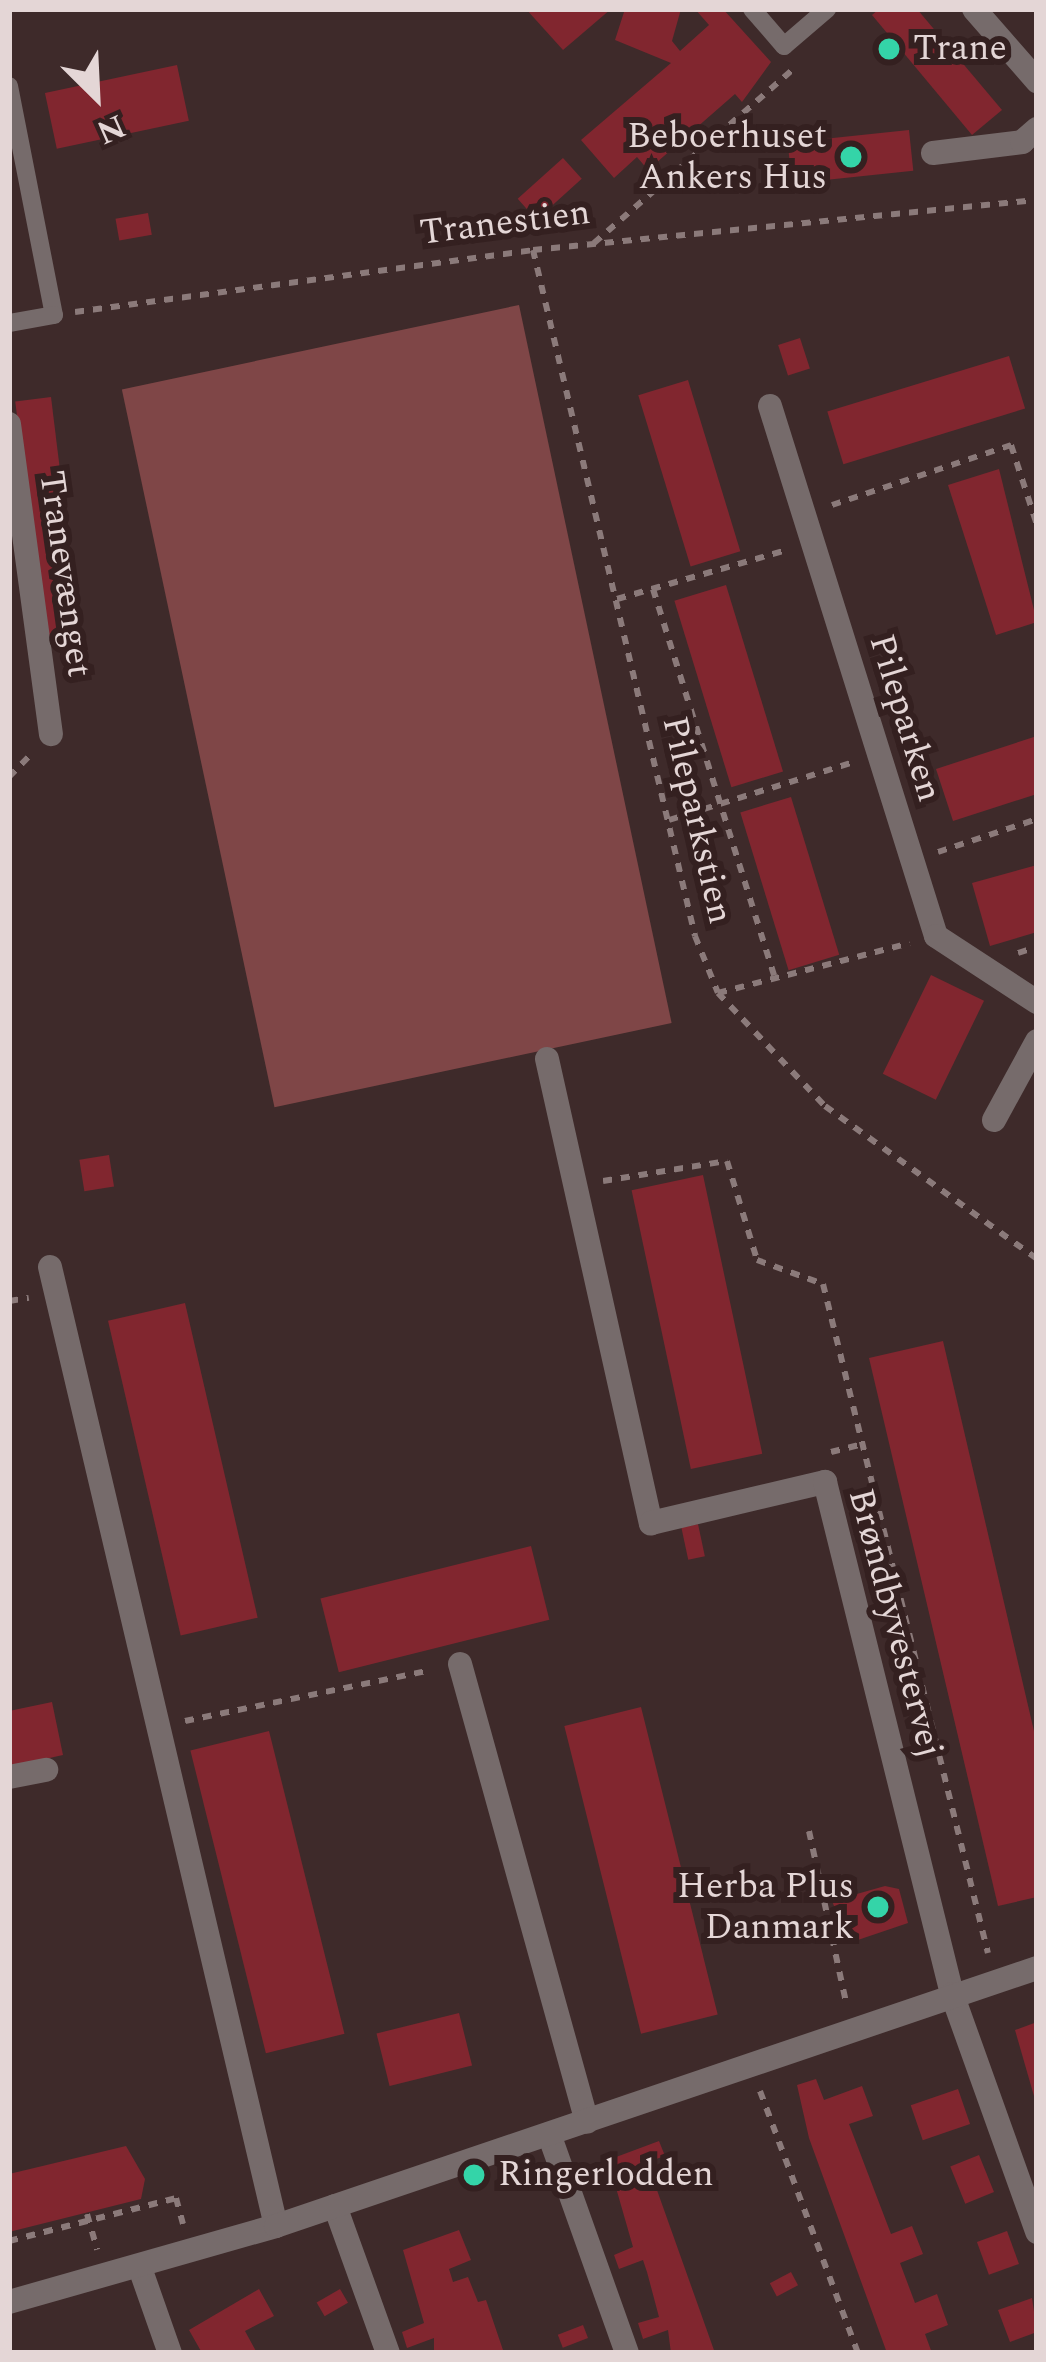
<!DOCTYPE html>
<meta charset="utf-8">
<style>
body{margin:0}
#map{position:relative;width:1046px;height:2362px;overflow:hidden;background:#3e2a2a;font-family:Spectral,serif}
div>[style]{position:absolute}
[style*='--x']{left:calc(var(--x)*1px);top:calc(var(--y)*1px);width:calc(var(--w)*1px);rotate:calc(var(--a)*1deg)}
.green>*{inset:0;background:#7f4647;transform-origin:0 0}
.building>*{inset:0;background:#81262f;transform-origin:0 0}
.path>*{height:6px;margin-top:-3px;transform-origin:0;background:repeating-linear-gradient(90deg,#8b7a7a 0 9px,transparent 0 18px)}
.lane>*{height:18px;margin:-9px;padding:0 9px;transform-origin:9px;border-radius:9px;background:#766b6b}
.street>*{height:24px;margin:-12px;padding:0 12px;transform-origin:12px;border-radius:12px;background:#766b6b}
.dots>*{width:33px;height:33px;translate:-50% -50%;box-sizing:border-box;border:6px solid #342020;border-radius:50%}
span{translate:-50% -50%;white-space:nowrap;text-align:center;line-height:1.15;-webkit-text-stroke:12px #342020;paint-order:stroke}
.poi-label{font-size:36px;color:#e4d6d6}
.left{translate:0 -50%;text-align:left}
.right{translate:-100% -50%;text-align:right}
.street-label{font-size:36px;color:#e4d6d6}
.frame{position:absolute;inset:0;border:12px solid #e4d6d6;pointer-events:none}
.north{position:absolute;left:36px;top:36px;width:120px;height:120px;-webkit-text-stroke:9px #342020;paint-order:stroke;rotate:156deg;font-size:33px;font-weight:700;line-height:48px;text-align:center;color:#e4d6d6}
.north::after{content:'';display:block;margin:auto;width:42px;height:54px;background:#e4d6d6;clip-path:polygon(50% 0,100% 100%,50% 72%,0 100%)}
</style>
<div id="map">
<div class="green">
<i style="left:519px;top:305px;width:734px;height:406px;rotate:78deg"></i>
</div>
<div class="building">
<i style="clip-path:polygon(526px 9px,611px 9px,563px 50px)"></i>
<i style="clip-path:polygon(625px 9px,681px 9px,672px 41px,680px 51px,709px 25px,695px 9px,723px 9px,771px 62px,742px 102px,735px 94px,648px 170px,637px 157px,614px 178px,581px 140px,671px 63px,615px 40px)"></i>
<i style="clip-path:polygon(879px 9px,917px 9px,1002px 110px,972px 135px,872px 15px)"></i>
<i style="left:177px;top:65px;width:57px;height:135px;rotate:78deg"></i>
<i style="left:909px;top:130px;width:41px;height:122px;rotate:84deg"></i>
<i style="left:563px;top:158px;width:28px;height:61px;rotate:48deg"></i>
<i style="left:148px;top:213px;width:22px;height:33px;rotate:80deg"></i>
<i style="left:800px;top:338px;width:32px;height:23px;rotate:72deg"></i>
<i style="left:1009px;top:356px;width:55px;height:190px;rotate:73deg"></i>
<i style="left:688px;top:380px;width:179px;height:52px;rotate:73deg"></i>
<i style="left:51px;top:397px;width:244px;height:36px;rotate:83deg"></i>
<i style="clip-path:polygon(999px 469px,1037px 622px,996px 635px,948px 485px)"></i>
<i style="left:726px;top:585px;width:195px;height:54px;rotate:73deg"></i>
<i style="clip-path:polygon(1037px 736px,1037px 794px,953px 821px,936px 769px)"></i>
<i style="left:791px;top:797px;width:165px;height:53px;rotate:73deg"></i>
<i style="clip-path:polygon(1037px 865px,1037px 932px,990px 946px,972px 883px)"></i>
<i style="left:931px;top:975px;width:59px;height:110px;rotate:26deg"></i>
<i style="left:109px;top:1155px;width:32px;height:30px;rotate:81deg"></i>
<i style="left:703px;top:1175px;width:285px;height:73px;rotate:78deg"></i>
<i style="left:185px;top:1303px;width:323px;height:79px;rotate:77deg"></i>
<i style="clip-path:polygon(943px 1341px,1037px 1744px,1037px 1897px,998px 1906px,869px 1358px)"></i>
<i style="left:698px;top:1524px;width:33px;height:17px;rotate:78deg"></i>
<i style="left:531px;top:1546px;width:76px;height:217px;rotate:76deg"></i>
<i style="clip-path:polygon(52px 1702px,63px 1755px,9px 1767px,9px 1711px)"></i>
<i style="left:641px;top:1707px;width:317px;height:79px;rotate:76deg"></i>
<i style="left:269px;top:1731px;width:312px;height:81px;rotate:76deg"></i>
<i style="clip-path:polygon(885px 1886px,899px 1889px,908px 1923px,849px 1943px,832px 1901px)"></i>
<i style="left:459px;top:2013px;width:54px;height:85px;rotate:76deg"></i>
<i style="clip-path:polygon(1037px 2022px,1037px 2103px,1036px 2103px,1015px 2030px)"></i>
<i style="clip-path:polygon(816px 2079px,824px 2100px,862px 2086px,873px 2116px,849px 2124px,891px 2234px,912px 2226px,923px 2254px,900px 2263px,915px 2303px,937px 2294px,948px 2325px,925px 2334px,932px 2353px,887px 2353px,809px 2138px,797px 2085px)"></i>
<i style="left:958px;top:2089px;width:37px;height:50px;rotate:71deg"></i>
<i style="clip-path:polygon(659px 2141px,665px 2156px,647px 2162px,715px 2353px,671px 2353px,668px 2330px,643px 2339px,638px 2323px,659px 2317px,647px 2272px,643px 2260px,619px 2269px,614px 2255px,633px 2247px,608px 2160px)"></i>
<i style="clip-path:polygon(126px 2146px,145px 2179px,141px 2199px,9px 2232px,9px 2174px)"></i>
<i style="left:979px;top:2155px;width:40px;height:31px;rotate:68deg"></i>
<i style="clip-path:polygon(459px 2230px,471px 2260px,449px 2269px,453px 2282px,468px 2277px,478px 2302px,486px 2300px,504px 2353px,434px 2353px,434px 2338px,407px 2348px,402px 2332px,424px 2323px,403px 2250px)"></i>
<i style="left:1007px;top:2231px;width:35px;height:32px;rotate:70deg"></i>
<i style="left:791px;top:2272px;width:15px;height:24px;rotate:62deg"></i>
<i style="clip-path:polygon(259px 2289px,274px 2316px,245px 2331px,257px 2353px,202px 2353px,189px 2330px)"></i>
<i style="left:340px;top:2289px;width:16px;height:27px;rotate:60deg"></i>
<i style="clip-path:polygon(1032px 2298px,1037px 2332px,1010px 2342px,998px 2310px)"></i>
<i style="left:583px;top:2325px;width:14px;height:27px;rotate:69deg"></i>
</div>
<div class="path">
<i style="--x:594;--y:243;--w:263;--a:-41.1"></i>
<i style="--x:533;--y:250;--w:705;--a:76.71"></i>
<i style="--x:695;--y:936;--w:61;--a:68"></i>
<i style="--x:718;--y:993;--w:156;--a:46.6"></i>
<i style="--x:825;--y:1106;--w:261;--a:35.8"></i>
<i style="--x:75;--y:312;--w:462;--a:-7.7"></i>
<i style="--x:533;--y:250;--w:506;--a:-5.67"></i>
<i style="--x:832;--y:505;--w:189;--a:-18.5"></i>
<i style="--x:1011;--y:445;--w:84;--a:72"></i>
<i style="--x:653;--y:589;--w:405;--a:72.6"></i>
<i style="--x:617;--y:599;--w:177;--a:-16.1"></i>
<i style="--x:9;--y:777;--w:32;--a:-46"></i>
<i style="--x:669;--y:820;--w:194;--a:-17.4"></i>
<i style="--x:938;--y:852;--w:104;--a:-18.4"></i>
<i style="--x:1018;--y:953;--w:20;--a:-18"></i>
<i style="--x:718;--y:993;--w:198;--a:-14.6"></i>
<i style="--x:603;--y:1181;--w:126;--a:-9.2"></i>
<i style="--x:727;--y:1161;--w:103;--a:73.1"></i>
<i style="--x:757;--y:1260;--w:70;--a:20"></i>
<i style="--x:823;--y:1284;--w:689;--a:76.15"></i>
<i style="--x:9;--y:1301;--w:20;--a:-9"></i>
<i style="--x:831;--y:1452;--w:32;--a:-14"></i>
<i style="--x:185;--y:1721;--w:251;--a:-11.7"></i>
<i style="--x:809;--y:1831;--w:175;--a:77.8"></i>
<i style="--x:760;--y:2091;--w:280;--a:69.5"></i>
<i style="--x:87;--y:2214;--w:37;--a:74"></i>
<i style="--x:9;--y:2241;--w:172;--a:-14.4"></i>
<i style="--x:176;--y:2198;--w:27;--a:75"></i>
</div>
<div class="lane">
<i style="--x:752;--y:9;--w:49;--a:49.1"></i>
<i style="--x:784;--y:46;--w:57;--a:-40.7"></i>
<i style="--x:9;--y:86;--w:233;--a:78.9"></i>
<i style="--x:54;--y:315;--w:46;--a:169.9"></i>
</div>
<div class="street">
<i style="--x:974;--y:9;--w:96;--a:48.8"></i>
<i style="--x:933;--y:153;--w:90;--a:-7"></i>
<i style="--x:1022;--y:142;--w:20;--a:-41"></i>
<i style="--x:770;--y:406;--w:555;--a:72.61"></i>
<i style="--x:936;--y:936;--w:121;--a:33.2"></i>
<i style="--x:9;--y:424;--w:313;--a:82.3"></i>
<i style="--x:547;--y:1059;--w:476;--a:77.4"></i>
<i style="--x:651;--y:1523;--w:179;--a:-13.3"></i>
<i style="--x:825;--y:1482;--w:528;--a:76.07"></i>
<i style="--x:952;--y:1994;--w:253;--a:70.3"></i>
<i style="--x:994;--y:1120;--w:90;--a:-61.4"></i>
<i style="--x:50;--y:1267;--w:985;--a:76.74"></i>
<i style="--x:460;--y:1664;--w:475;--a:74.5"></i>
<i style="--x:9;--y:1777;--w:38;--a:-11"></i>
<i style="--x:549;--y:2134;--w:232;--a:70.4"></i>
<i style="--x:335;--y:2206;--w:156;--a:70.2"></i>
<i style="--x:140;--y:2268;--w:90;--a:70.6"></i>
<i style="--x:9;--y:2302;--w:278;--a:-15.9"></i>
<i style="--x:276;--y:2226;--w:804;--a:-18.73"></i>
</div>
<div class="dots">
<i style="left:889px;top:49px;background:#34d4a8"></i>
<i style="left:851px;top:157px;background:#34d4a8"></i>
<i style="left:878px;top:1907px;background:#34d4a8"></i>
<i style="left:474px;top:2175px;background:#34d4a8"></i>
</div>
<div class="poi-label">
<span class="left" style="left:913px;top:49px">Trane</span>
<span class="right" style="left:827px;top:157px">Beboerhuset<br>Ankers Hus</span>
<span class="right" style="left:854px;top:1907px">Herba Plus<br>Danmark</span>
<span class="left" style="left:498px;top:2175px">Ringerlodden</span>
</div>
<div class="street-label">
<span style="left:505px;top:223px;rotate:-7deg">Tranestien</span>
<span style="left:65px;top:574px;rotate:82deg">Tranevænget</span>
<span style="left:905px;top:718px;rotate:73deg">Pileparken</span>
<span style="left:697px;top:820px;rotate:77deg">Pileparkstien</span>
<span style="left:895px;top:1623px;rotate:75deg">Brøndbyvestervej</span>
</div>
<div class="frame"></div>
<div class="north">N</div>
</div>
